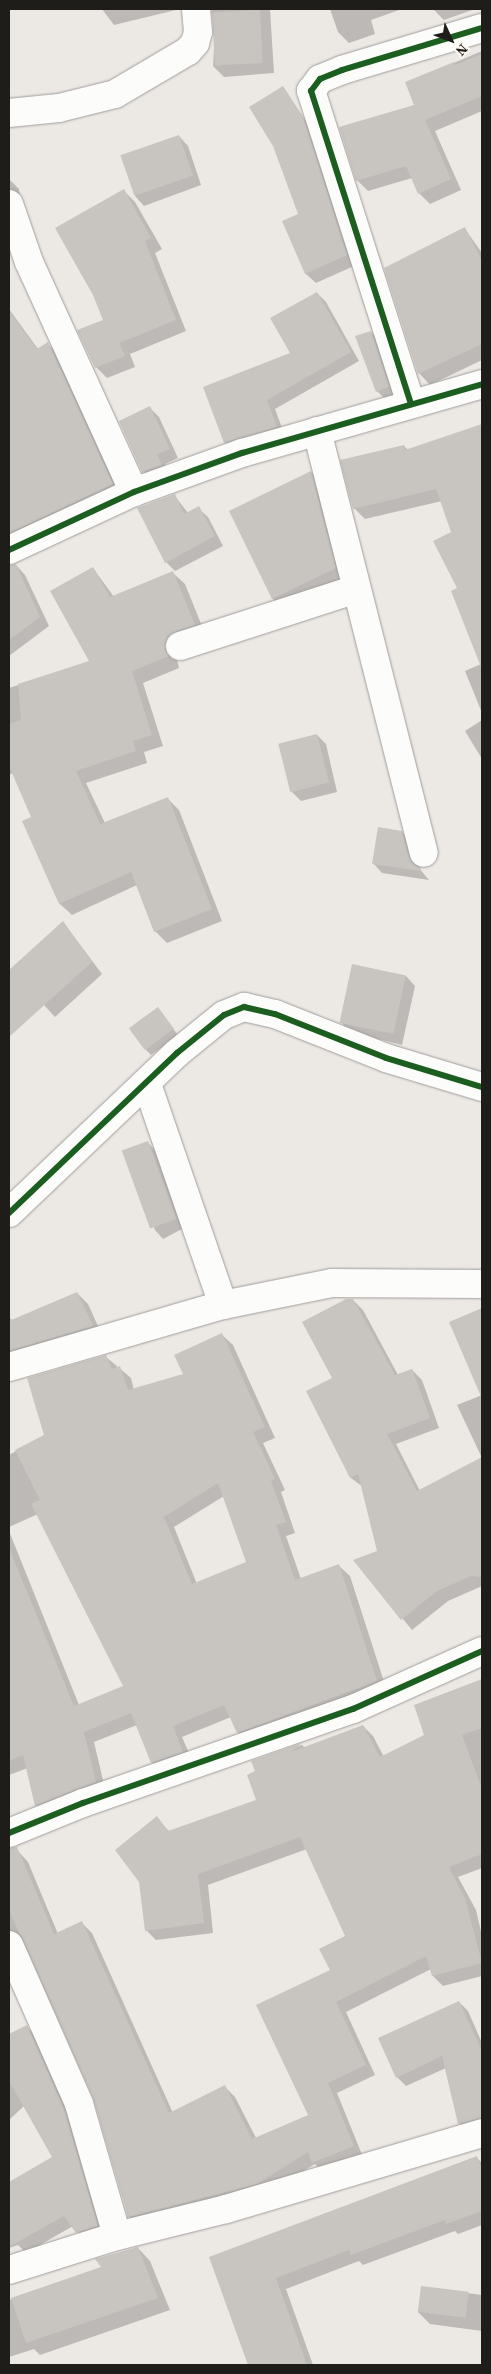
<!DOCTYPE html>
<style>
body{margin:0}
#map{position:relative;width:491px;height:2374px;overflow:hidden;background:#ece8e4;font-family:"Source Serif 4",serif}
div>[style]{position:absolute}
[style*='--x']{left:calc(var(--x)*1px);top:calc(var(--y)*1px);width:calc(var(--w)*1px);rotate:calc(var(--a)*1deg)}
.shadow>*{inset:0;background:#0003}
.building>*{inset:0;background:#c8c5c1;transform-origin:0 0}
.roads{filter:drop-shadow(0 0 1px #a09d9a) drop-shadow(0 0 1px #a09d9a)}
.minor>*{height:28px;margin:-14px;padding:0 14px;transform-origin:14px;border-radius:14px;background:#fcfcfb}
.cycleway>*{height:6px;margin:-3px;padding:0 3px;transform-origin:3px;border-radius:3px;background:#1b5e20}
span{translate:-50% -50%;white-space:nowrap;text-align:center;line-height:1.15;-webkit-text-stroke:4px #fcf6ed;paint-order:stroke}
.frame{position:absolute;inset:0;border:10px solid #1f1d1a;pointer-events:none}
.north{position:absolute;left:426px;top:15px;width:50px;height:50px;-webkit-text-stroke:4px #fcf6ed;paint-order:stroke;rotate:133deg;font-size:14px;font-weight:700;line-height:20px;text-align:center;color:#1f1d1a}
.north::after{content:'';display:block;margin:auto;width:18px;height:22px;background:#1f1d1a;clip-path:polygon(50% 0,100% 100%,50% 72%,0 100%)}
</style>
<div id="map">
<div class="shadow">
<i style="clip-path:polygon(102px 9px,180px 9px,114px 25px)"></i>
<i style="clip-path:polygon(211px 9px,270px 9px,274px 73px,224px 77px,213px 66px,215px 31px)"></i>
<i style="clip-path:polygon(330px 9px,402px 9px,371px 20px,375px 34px,349px 43px,338px 32px)"></i>
<i style="clip-path:polygon(433px 9px,475px 9px,444px 20px)"></i>
<i style="clip-path:polygon(482px 51px,482px 111px,435px 131px,461px 190px,430px 204px,419px 193px,412px 178px,368px 191px,357px 180px,416px 106px,406px 83px)"></i>
<i style="clip-path:polygon(283px 87px,312px 130px,356px 265px,316px 283px,306px 274px,284px 222px,300px 215px)"></i>
<i style="clip-path:polygon(179px 136px,188px 146px,201px 185px,144px 206px,135px 196px)"></i>
<i style="clip-path:polygon(9px 179px,19px 189px,20px 198px,9px 202px)"></i>
<i style="clip-path:polygon(124px 191px,135px 202px,162px 249px,155px 253px,186px 331px,130px 354px,135px 367px,107px 378px,96px 367px)"></i>
<i style="clip-path:polygon(465px 229px,482px 253px,482px 360px,430px 385px,419px 373px)"></i>
<i style="clip-path:polygon(317px 293px,326px 302px,359px 361px,275px 409px,285px 436px,235px 451px,225px 442px,292px 354px)"></i>
<i style="clip-path:polygon(9px 309px,38px 349px,48px 344px,57px 353px,122px 494px,9px 548px)"></i>
<i style="clip-path:polygon(371px 332px,380px 341px,398px 396px,386px 400px,377px 391px)"></i>
<i style="clip-path:polygon(150px 408px,159px 417px,178px 458px,165px 464px,170px 475px,153px 481px,143px 472px,120px 421px)"></i>
<i style="clip-path:polygon(482px 425px,482px 713px,465px 671px,481px 664px,459px 589px,453px 532px,442px 501px,365px 519px,354px 508px,404px 446px,408px 450px)"></i>
<i style="clip-path:polygon(311px 472px,323px 484px,347px 580px,286px 611px,273px 599px,231px 512px)"></i>
<i style="clip-path:polygon(174px 495px,188px 513px,198px 508px,208px 517px,223px 546px,175px 571px,166px 562px)"></i>
<i style="clip-path:polygon(16px 565px,25px 575px,49px 626px,9px 656px,9px 566px)"></i>
<i style="clip-path:polygon(93px 568px,114px 597px,173px 573px,185px 584px,206px 636px,176px 655px,179px 668px,143px 683px,163px 746px,144px 752px,147px 763px,86px 783px,105px 823px,168px 799px,179px 810px,222px 921px,167px 943px,155px 931px,137px 885px,72px 915px,60px 904px,23px 822px,33px 817px,13px 773px,9px 775px,9px 688px,91px 662px)"></i>
<i style="clip-path:polygon(482px 720px,482px 759px,465px 731px)"></i>
<i style="clip-path:polygon(317px 735px,326px 744px,337px 792px,301px 801px,292px 792px)"></i>
<i style="clip-path:polygon(402px 832px,411px 841px,418px 867px,429px 880px,382px 873px,373px 863px)"></i>
<i style="clip-path:polygon(63px 922px,102px 974px,55px 1017px,44px 1005px)"></i>
<i style="clip-path:polygon(9px 975px,17px 983px,9px 1031px)"></i>
<i style="clip-path:polygon(406px 976px,415px 986px,402px 1045px,350px 1032px,341px 1022px)"></i>
<i style="clip-path:polygon(158px 1009px,178px 1035px,151px 1055px,146px 1050px)"></i>
<i style="clip-path:polygon(148px 1143px,156px 1151px,184px 1228px,163px 1239px,155px 1230px,124px 1152px)"></i>
<i style="clip-path:polygon(77px 1293px,88px 1304px,103px 1337px,9px 1366px,9px 1317px,13px 1321px)"></i>
<i style="clip-path:polygon(353px 1300px,363px 1310px,398px 1375px,412px 1370px,422px 1380px,439px 1428px,396px 1444px,420px 1491px,482px 1458px,457px 1405px,482px 1395px,451px 1323px,482px 1309px,482px 1586px,448px 1601px,412px 1630px,355px 1560px,378px 1552px,363px 1487px,351px 1478px,307px 1392px,334px 1379px)"></i>
<i style="clip-path:polygon(evenodd,222px 1335px,233px 1345px,275px 1438px,263px 1443px,285px 1490px,281px 1492px,295px 1533px,286px 1536px,301px 1579px,339px 1566px,350px 1576px,387px 1691px,249px 1743px,238px 1732px,231px 1717px,182px 1737px,193px 1762px,162px 1773px,152px 1762px,137px 1725px,94px 1742px,106px 1793px,47px 1815px,36px 1805px,28px 1768px,9px 1775px,9px 1531px,79px 1705px,124px 1687px,38px 1514px,9px 1527px,9px 1455px,45px 1435px,106px 1357px,131px 1378px,134px 1390px,185px 1375px,222px 1335px,224px 1496px,248px 1563px,197px 1584px,174px 1527px,224px 1496px)"></i>
<i style="clip-path:polygon(482px 1681px,482px 1868px,458px 1877px,476px 1910px,482px 1936px,482px 1976px,443px 1986px,433px 1976px,431px 1969px,346px 2012px,375px 2075px,337px 2093px,363px 2157px,324px 2173px,315px 2164px,267px 2193px,139px 2227px,129px 2217px,94px 2097px,24px 1938px,9px 1945px,9px 1855px,18px 1851px,28px 1862px,58px 1934px,82px 1923px,92px 1933px,173px 2113px,225px 2087px,235px 2097px,256px 2138px,309px 2116px,332px 1971px,347px 1936px,307px 1849px,208px 1885px,213px 1933px,156px 1940px,146px 1930px,161px 1823px,170px 1832px,258px 1800px,257px 1772px,252px 1762px,302px 1745px,305px 1748px,363px 1726px,373px 1736px,384px 1757px,426px 1736px,415px 1706px)"></i>
<i style="clip-path:polygon(459px 2002px,468px 2011px,482px 2043px,482px 2130px,468px 2133px,459px 2123px,446px 2068px,406px 2086px,397px 2077px)"></i>
<i style="clip-path:polygon(27px 2027px,37px 2037px,74px 2121px,107px 2236px,87px 2242px,73px 2226px,26px 2253px,18px 2245px,9px 2248px,9px 2183px,54px 2157px,24px 2106px,9px 2120px,9px 2036px)"></i>
<i style="clip-path:polygon(477px 2158px,482px 2163px,482px 2225px,458px 2234px,455px 2231px,363px 2265px,359px 2261px,286px 2289px,313px 2365px,246px 2365px,249px 2364px,210px 2258px)"></i>
<i style="clip-path:polygon(138px 2248px,150px 2261px,170px 2310px,40px 2355px,34px 2349px,9px 2357px,9px 2300px,103px 2267px)"></i>
<i style="clip-path:polygon(422px 2287px,482px 2295px,482px 2331px,430px 2324px,418px 2312px)"></i>
</div>
<div class="building">
<i style="left:260px;top:10px;width:53px;height:48px;rotate:87deg"></i>
<i style="clip-path:polygon(482px 54px,482px 96px,425px 120px,451px 179px,418px 194px,406px 166px,356px 181px,339px 127px,414px 105px,405px 82px,454px 62px,455px 65px)"></i>
<i style="clip-path:polygon(283px 86px,304px 119px,347px 255px,305px 274px,282px 221px,298px 214px,273px 146px,249px 107px)"></i>
<i style="left:179px;top:135px;width:43px;height:62px;rotate:71deg"></i>
<i style="clip-path:polygon(124px 189px,151px 238px,145px 241px,176px 320px,119px 343px,125px 356px,95px 368px,77px 330px,103px 320px,93px 295px,55px 228px)"></i>
<i style="clip-path:polygon(465px 227px,482px 261px,482px 344px,418px 374px,384px 268px)"></i>
<i style="clip-path:polygon(317px 292px,351px 352px,267px 400px,277px 427px,224px 443px,203px 387px,290px 353px,270px 318px)"></i>
<i style="clip-path:polygon(9px 311px,37px 349px,48px 342px,113px 484px,9px 533px)"></i>
<i style="clip-path:polygon(371px 331px,389px 387px,376px 392px,355px 336px)"></i>
<i style="clip-path:polygon(150px 406px,170px 449px,157px 454px,162px 465px,142px 472px,119px 421px)"></i>
<i style="clip-path:polygon(482px 424px,482px 667px,481px 667px,451px 591px,457px 588px,433px 541px,451px 532px,436px 489px,353px 509px,340px 460px,404px 445px,405px 450px)"></i>
<i style="clip-path:polygon(311px 471px,336px 568px,272px 599px,229px 511px)"></i>
<i style="clip-path:polygon(175px 494px,184px 514px,199px 506px,215px 536px,165px 563px,137px 508px)"></i>
<i style="clip-path:polygon(16px 564px,40px 617px,9px 640px,9px 565px)"></i>
<i style="clip-path:polygon(93px 567px,110px 597px,173px 571px,195px 625px,168px 636px,165px 643px,169px 656px,132px 671px,152px 735px,133px 741px,136px 751px,76px 771px,100px 824px,168px 797px,212px 909px,154px 932px,131px 872px,59px 904px,22px 821px,31px 817px,9px 766px,9px 724px,21px 720px,18px 684px,89px 661px,50px 591px)"></i>
<i style="left:317px;top:734px;width:50px;height:40px;rotate:76deg"></i>
<i style="clip-path:polygon(378px 827px,402px 831px,409px 857px,421px 868px,420px 871px,372px 864px)"></i>
<i style="clip-path:polygon(63px 921px,92px 962px,9px 1037px,9px 970px)"></i>
<i style="left:352px;top:964px;width:55px;height:60px;rotate:12deg"></i>
<i style="left:158px;top:1007px;width:27px;height:36px;rotate:54deg"></i>
<i style="left:148px;top:1141px;width:83px;height:28px;rotate:70deg"></i>
<i style="clip-path:polygon(77px 1292px,93px 1326px,9px 1351px,9px 1321px)"></i>
<i style="clip-path:polygon(346px 1299px,353px 1299px,395px 1375px,412px 1369px,430px 1418px,387px 1434px,417px 1491px,482px 1457px,482px 1577px,471px 1576px,437px 1591px,401px 1620px,353px 1560px,377px 1551px,358px 1474px,350px 1478px,306px 1391px,332px 1378px,302px 1322px)"></i>
<i style="clip-path:polygon(482px 1308px,482px 1399px,449px 1322px)"></i>
<i style="clip-path:polygon(evenodd,222px 1333px,265px 1427px,253px 1432px,275px 1479px,271px 1481px,286px 1522px,276px 1525px,295px 1580px,339px 1564px,377px 1681px,237px 1733px,224px 1705px,173px 1726px,183px 1752px,151px 1763px,131px 1713px,84px 1732px,96px 1782px,35px 1806px,23px 1755px,9px 1761px,9px 1548px,74px 1706px,123px 1686px,31px 1504px,40px 1500px,15px 1450px,44px 1435px,27px 1378px,106px 1355px,112px 1369px,120px 1366px,128px 1390px,183px 1374px,174px 1355px,222px 1333px,218px 1483px,246px 1562px,192px 1584px,164px 1517px,218px 1483px)"></i>
<i style="clip-path:polygon(482px 1679px,482px 1728px,462px 1735px,482px 1789px,482px 1854px,449px 1867px,465px 1898px,482px 1963px,432px 1976px,426px 1956px,336px 2002px,366px 2065px,328px 2083px,354px 2146px,312px 2163px,308px 2152px,257px 2184px,128px 2217px,93px 2098px,9px 1910px,9px 1848px,17px 1847px,54px 1934px,82px 1921px,169px 2113px,225px 2085px,252px 2139px,308px 2115px,256px 2005px,330px 1970px,319px 1949px,345px 1936px,300px 1837px,198px 1874px,204px 1923px,145px 1931px,139px 1882px,115px 1850px,157px 1816px,168px 1831px,256px 1800px,247px 1775px,255px 1771px,251px 1761px,302px 1743px,291px 1752px,363px 1725px,380px 1757px,424px 1735px,414px 1705px)"></i>
<i style="clip-path:polygon(459px 2001px,482px 2051px,482px 2118px,458px 2124px,442px 2056px,396px 2078px,378px 2038px)"></i>
<i style="clip-path:polygon(27px 2025px,64px 2109px,98px 2226px,76px 2233px,64px 2216px,9px 2247px,9px 2182px,52px 2157px,9px 2081px,9px 2034px)"></i>
<i style="clip-path:polygon(477px 2156px,482px 2170px,482px 2211px,446px 2224px,445px 2220px,351px 2255px,349px 2250px,276px 2278px,307px 2365px,248px 2365px,209px 2257px)"></i>
<i style="clip-path:polygon(138px 2247px,158px 2298px,26px 2343px,11px 2298px,101px 2267px,95px 2259px)"></i>
<i style="left:421px;top:2286px;width:48px;height:26px;rotate:7deg"></i>
</div>
<div class="roads">
<div class="minor">
<i style="--x:9;--y:113;--w:50;--a:-5.7"></i>
<i style="--x:59;--y:108;--w:58;--a:-14"></i>
<i style="--x:115;--y:94;--w:85;--a:-30.5"></i>
<i style="--x:188;--y:51;--w:11;--a:-49"></i>
<i style="--x:195;--y:43;--w:11;--a:-75"></i>
<i style="--x:198;--y:32;--w:23;--a:-95"></i>
<i style="--x:9;--y:204;--w:61;--a:71"></i>
<i style="--x:29;--y:262;--w:253;--a:65.5"></i>
<i style="--x:411;--y:404;--w:329;--a:-107.7"></i>
<i style="--x:311;--y:91;--w:15;--a:-53"></i>
<i style="--x:320;--y:79;--w:24;--a:-22"></i>
<i style="--x:342;--y:70;--w:146;--a:-16.7"></i>
<i style="--x:317;--y:431;--w:435;--a:75.8"></i>
<i style="--x:9;--y:550;--w:138;--a:-24.9"></i>
<i style="--x:134;--y:492;--w:115;--a:-19.9"></i>
<i style="--x:242;--y:453;--w:250;--a:-16"></i>
<i style="--x:180;--y:646;--w:185;--a:-17.9"></i>
<i style="--x:147;--y:1084;--w:234;--a:71"></i>
<i style="--x:9;--y:1213;--w:232;--a:-43.6"></i>
<i style="--x:177;--y:1053;--w:60;--a:-39"></i>
<i style="--x:224;--y:1015;--w:22;--a:-22"></i>
<i style="--x:244;--y:1007;--w:32;--a:13"></i>
<i style="--x:275;--y:1014;--w:119;--a:21.6"></i>
<i style="--x:386;--y:1058;--w:100;--a:16.8"></i>
<i style="--x:9;--y:1367;--w:223;--a:-16.2"></i>
<i style="--x:223;--y:1305;--w:111;--a:-11.4"></i>
<i style="--x:332;--y:1283;--w:150;--a:0.4"></i>
<i style="--x:9;--y:1833;--w:80;--a:-22.1"></i>
<i style="--x:83;--y:1803;--w:286;--a:-19.2"></i>
<i style="--x:353;--y:1709;--w:141;--a:-24.2"></i>
<i style="--x:9;--y:1945;--w:174;--a:66.2"></i>
<i style="--x:79;--y:2104;--w:137;--a:73.9"></i>
<i style="--x:9;--y:2270;--w:113;--a:-17.5"></i>
<i style="--x:117;--y:2236;--w:112;--a:-13.9"></i>
<i style="--x:226;--y:2209;--w:267;--a:-16.5"></i>
</div>
</div>
<div class="cycleway">
<i style="--x:411;--y:404;--w:329;--a:-107.7"></i>
<i style="--x:311;--y:91;--w:15;--a:-53"></i>
<i style="--x:320;--y:79;--w:24;--a:-22"></i>
<i style="--x:342;--y:70;--w:146;--a:-16.7"></i>
<i style="--x:9;--y:550;--w:138;--a:-24.9"></i>
<i style="--x:134;--y:492;--w:115;--a:-19.9"></i>
<i style="--x:242;--y:453;--w:250;--a:-16"></i>
<i style="--x:9;--y:1213;--w:232;--a:-43.6"></i>
<i style="--x:177;--y:1053;--w:60;--a:-39"></i>
<i style="--x:224;--y:1015;--w:22;--a:-22"></i>
<i style="--x:244;--y:1007;--w:32;--a:13"></i>
<i style="--x:275;--y:1014;--w:119;--a:21.6"></i>
<i style="--x:386;--y:1058;--w:100;--a:16.8"></i>
<i style="--x:9;--y:1833;--w:80;--a:-22.1"></i>
<i style="--x:83;--y:1803;--w:286;--a:-19.2"></i>
<i style="--x:353;--y:1709;--w:141;--a:-24.2"></i>
</div>
<div class="frame"></div>
<div class="north">N</div>
</div>
